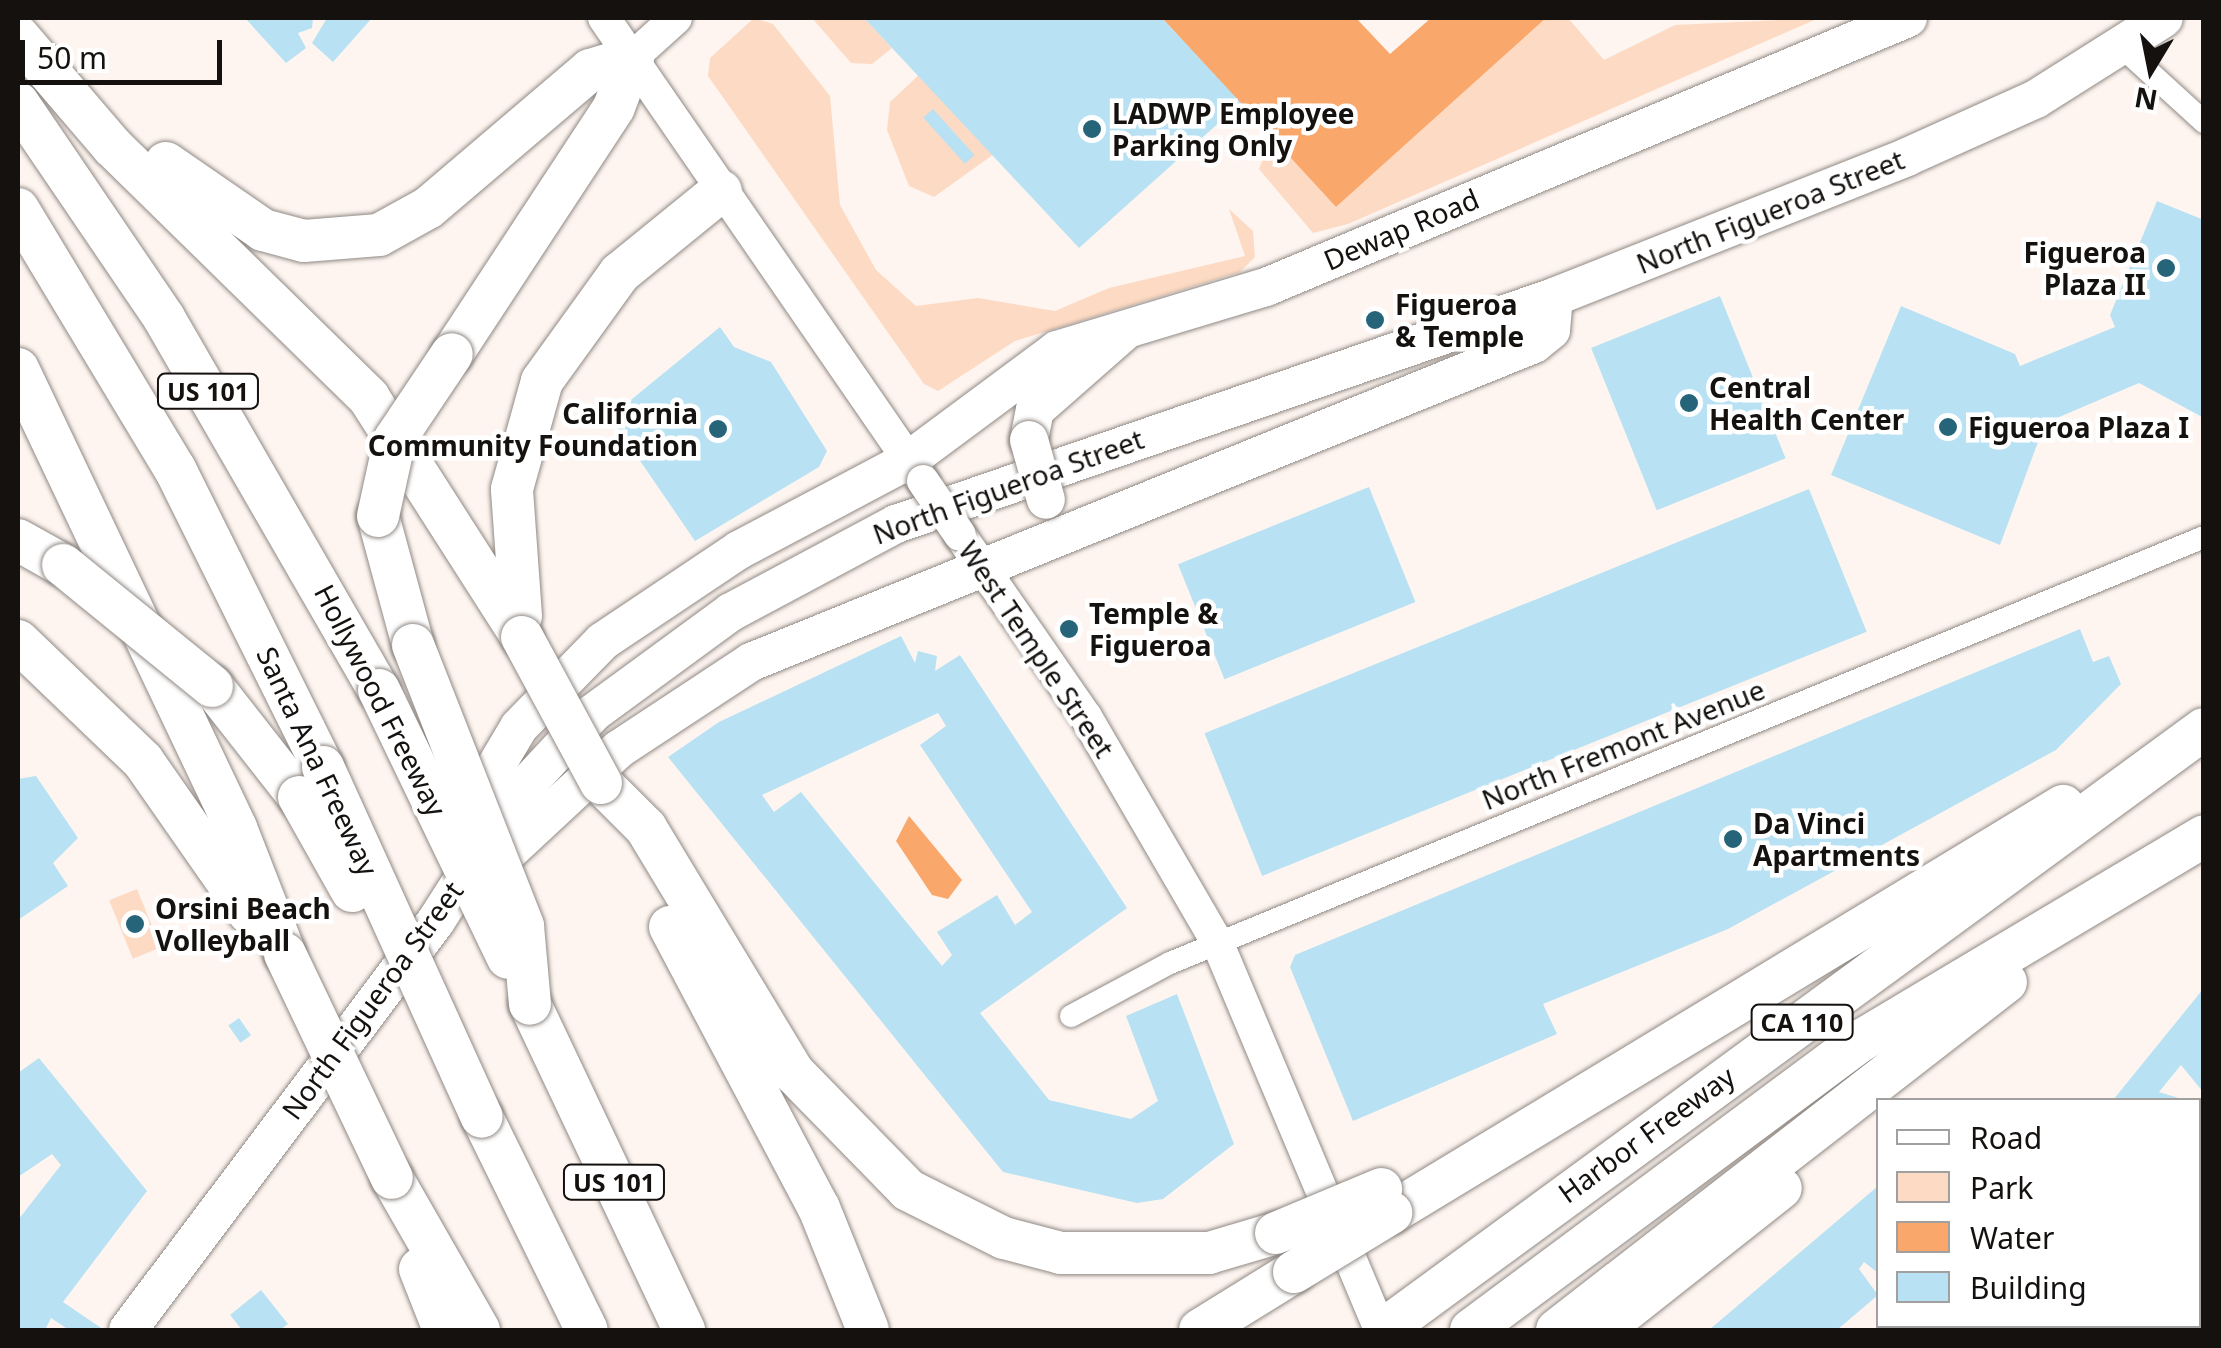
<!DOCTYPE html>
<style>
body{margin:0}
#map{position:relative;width:2221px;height:1348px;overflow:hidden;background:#fef5f0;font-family:"Noto Sans",sans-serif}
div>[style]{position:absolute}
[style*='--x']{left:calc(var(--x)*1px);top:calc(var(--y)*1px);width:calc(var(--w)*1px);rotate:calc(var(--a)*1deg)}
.green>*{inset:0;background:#fddac3;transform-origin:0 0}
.water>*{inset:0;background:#f9a76a}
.building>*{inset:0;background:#b8e2f3;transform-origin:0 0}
.roads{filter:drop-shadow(0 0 2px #908984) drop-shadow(0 0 2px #908984)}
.street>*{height:22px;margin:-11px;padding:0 11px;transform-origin:11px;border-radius:11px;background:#fff}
.secondary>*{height:32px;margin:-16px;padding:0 16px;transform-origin:16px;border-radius:16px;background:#fff}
.primary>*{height:38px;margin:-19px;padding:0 19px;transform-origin:19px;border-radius:19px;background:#fff}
.highway>*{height:42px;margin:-21px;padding:0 21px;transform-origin:21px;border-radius:21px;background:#fff}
.bridges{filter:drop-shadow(0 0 2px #908984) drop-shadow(0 0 2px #908984)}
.secondary-bridge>*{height:32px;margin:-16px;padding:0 16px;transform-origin:16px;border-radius:16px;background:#fff}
.primary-bridge>*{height:38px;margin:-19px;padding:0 19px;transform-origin:19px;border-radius:19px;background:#fff}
.highway-bridge>*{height:42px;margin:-21px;padding:0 21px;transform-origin:21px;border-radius:21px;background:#fff}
.dots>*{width:28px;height:28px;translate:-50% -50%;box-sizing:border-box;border:5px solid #fff;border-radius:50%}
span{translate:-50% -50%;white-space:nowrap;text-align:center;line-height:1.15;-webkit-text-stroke:9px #fff;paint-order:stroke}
.shield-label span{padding:2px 8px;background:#fff;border:2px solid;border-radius:8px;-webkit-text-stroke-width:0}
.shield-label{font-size:25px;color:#14110f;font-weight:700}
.poi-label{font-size:28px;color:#14110f;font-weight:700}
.left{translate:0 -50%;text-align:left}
.right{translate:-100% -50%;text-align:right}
.street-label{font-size:28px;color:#14110f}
.frame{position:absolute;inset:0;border:20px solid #14110f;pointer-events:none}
.legend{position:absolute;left:1876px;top:1098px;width:325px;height:230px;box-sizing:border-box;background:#fff;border:2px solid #a1a09f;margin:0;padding:12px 18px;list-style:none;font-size:30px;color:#14110f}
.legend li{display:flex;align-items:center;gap:20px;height:50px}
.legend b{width:50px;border:2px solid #a1a09f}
.north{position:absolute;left:2101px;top:20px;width:100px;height:100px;-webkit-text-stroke:8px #fff;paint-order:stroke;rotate:190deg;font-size:28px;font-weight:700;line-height:40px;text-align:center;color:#14110f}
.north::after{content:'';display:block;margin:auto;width:35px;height:45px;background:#14110f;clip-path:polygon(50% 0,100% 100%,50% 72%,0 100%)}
.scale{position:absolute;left:20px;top:40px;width:202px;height:45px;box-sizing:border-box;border:5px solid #14110f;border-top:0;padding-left:12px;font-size:30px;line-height:35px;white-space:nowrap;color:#14110f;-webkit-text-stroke:8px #fff;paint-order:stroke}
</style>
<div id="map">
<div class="green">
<i style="clip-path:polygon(754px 18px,773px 24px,830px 96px,840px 205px,876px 270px,916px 306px,978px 298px,1055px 311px,1109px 288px,1245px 256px,1229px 209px,1253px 231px,1255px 257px,1240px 272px,1015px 341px,938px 391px,924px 384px,708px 76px,710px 58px)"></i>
<i style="clip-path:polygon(812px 18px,864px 18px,892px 48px,872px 64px,851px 63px)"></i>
<i style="clip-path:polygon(1546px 18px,1568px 18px,1604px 60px,1675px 25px,1819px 18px,1348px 224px,1313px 233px,1259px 169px,1272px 137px,1336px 207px)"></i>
<i style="clip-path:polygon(921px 73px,994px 154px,934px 197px,909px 186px,887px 130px,890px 102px)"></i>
<i style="left:137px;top:889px;width:63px;height:30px;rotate:68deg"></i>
</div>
<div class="water">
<i style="clip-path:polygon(1162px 18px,1356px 18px,1390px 54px,1431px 18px,1546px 18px,1336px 207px)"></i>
<i style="clip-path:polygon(909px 816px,962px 880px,948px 899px,932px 895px,896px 841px)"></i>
</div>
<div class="building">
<i style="clip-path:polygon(245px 18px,313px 18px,312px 28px,298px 33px,306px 48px,286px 63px)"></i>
<i style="clip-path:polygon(327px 18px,372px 18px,333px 62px,312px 43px)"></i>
<i style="clip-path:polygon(864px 18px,1162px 18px,1241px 103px,1079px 248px)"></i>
<i style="left:933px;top:109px;width:62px;height:13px;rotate:48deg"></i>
<i style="clip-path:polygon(2157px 201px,2204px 220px,2204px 418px,2139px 383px,2045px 423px,2000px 545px,1831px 475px,1901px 306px,2015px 354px,2020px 366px,2115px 327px,2110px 315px)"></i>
<i style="left:1720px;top:296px;width:175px;height:139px;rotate:68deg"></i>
<i style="clip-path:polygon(720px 327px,734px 347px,771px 362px,827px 451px,819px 467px,695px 541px,610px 417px)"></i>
<i style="left:1369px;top:487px;width:124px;height:206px;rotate:68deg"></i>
<i style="left:1809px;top:489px;width:154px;height:652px;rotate:68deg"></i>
<i style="clip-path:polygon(2080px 629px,2093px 662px,2109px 656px,2121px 684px,2056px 750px,1728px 929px,1543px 1004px,1557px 1034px,1353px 1121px,1290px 967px,1295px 955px)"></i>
<i style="clip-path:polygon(evenodd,901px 636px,915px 663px,918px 651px,937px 656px,935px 671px,960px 655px,1127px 908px,980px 1013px,1049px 1100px,1131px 1119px,1158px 1101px,1126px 1016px,1177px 994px,1234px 1144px,1163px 1199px,1137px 1203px,1003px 1172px,668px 757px,719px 722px,901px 636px,938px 713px,946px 726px,920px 745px,1032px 912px,1015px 925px,997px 895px,937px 932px,952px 955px,942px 966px,801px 792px,774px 812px,762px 795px,938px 713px)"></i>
<i style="clip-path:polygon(36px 776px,78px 838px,53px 863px,68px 886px,18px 920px,18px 779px)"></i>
<i style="clip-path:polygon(2204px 988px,2204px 1093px,2181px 1065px,2159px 1092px,2185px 1100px,2113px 1100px)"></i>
<i style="left:239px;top:1018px;width:21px;height:13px;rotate:55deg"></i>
<i style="clip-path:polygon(39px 1058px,147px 1191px,63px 1302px,104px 1330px,69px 1330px,51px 1318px,45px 1330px,18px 1330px,18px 1220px,61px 1165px,52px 1154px,18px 1177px,18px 1073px)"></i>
<i style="clip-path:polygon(1878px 1186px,1878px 1273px,1864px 1262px,1859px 1269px,1878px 1295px,1837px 1330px,1709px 1330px)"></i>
<i style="clip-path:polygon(2198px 1235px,2204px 1239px,2204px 1330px,2189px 1326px,2198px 1326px)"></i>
<i style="clip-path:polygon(261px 1290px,288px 1324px,280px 1330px,242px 1330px,230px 1315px)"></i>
<i style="left:1948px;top:1326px;width:130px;height:7px"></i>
</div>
<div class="roads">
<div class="street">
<i style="--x:2123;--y:48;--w:110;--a:42.4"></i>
<i style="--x:1071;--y:1016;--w:112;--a:-28.2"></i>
<i style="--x:1170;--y:963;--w:1118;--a:-22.39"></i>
</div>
<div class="secondary">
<i style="--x:604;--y:18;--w:562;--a:55.43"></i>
<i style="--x:633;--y:57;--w:58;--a:-42.2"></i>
<i style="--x:960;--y:535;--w:221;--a:55.3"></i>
<i style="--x:1086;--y:717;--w:263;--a:59.8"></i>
<i style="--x:1218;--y:944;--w:419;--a:67.2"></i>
</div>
<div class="primary">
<i style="--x:1029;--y:440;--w:31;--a:-79"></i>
<i style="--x:1035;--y:410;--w:120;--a:-41.3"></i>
<i style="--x:465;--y:818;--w:106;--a:-59.3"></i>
<i style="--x:519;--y:727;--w:120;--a:-45.7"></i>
<i style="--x:603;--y:641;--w:164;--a:-33.8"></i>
<i style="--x:739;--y:550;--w:192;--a:-27.9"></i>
<i style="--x:909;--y:460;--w:184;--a:-36.6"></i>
<i style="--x:1057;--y:350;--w:218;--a:-16.8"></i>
<i style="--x:1266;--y:287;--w:696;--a:-22.73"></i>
<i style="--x:477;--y:881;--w:194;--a:-42.9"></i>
<i style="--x:619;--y:749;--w:158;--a:-33.4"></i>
<i style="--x:751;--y:662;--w:845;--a:-22.1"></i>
<i style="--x:1534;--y:344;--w:22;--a:-39"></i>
<i style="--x:1551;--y:330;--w:33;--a:-85"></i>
<i style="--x:128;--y:1330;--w:512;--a:-53.02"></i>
<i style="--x:436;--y:921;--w:148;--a:-57.4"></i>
<i style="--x:516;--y:796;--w:113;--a:-47.1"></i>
<i style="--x:593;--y:713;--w:171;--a:-36.2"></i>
<i style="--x:731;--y:612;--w:187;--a:-28.1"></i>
<i style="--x:896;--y:524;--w:696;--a:-19.03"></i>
<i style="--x:1554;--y:297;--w:380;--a:-21.6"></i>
<i style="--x:1907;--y:157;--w:141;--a:-24.2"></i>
<i style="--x:2036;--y:99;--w:151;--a:-32.3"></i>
</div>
<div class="highway">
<i style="--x:18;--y:36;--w:145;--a:49.5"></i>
<i style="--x:112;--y:146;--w:360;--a:44.4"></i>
<i style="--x:369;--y:398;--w:284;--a:57.4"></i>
<i style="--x:18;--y:103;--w:260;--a:55.8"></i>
<i style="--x:164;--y:318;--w:430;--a:60"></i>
<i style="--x:166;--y:163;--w:118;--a:34.6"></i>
<i style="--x:263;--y:230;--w:42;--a:15"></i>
<i style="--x:304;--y:241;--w:75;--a:-4.6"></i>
<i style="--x:379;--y:235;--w:56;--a:-28.9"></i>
<i style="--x:428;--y:208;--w:213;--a:-40.4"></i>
<i style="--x:590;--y:70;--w:45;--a:-16.8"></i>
<i style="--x:18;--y:209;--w:304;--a:58.9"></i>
<i style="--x:175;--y:469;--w:333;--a:63.6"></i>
<i style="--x:452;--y:354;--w:295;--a:-56.7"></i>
<i style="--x:614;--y:107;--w:53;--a:-69.2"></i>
<i style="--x:18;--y:369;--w:508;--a:64.59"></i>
<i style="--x:236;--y:828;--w:135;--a:68.7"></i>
<i style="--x:378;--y:516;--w:134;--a:74.8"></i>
<i style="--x:18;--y:540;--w:51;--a:29.1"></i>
<i style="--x:521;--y:616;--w:127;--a:-94.1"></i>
<i style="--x:512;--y:489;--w:112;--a:-74.5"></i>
<i style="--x:542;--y:381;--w:133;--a:-54.2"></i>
<i style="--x:620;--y:273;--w:130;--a:-39.1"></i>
<i style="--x:18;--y:641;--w:173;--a:43.8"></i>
<i style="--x:143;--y:761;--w:185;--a:55.1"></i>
<i style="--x:212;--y:686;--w:141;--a:51.9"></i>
<i style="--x:601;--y:783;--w:64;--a:45"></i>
<i style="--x:646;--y:828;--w:286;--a:58.9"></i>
<i style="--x:794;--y:1073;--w:163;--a:45.7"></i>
<i style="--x:908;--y:1190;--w:107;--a:26.6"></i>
<i style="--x:1004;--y:1238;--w:59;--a:14.7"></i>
<i style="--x:1061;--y:1253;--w:148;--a:0"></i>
<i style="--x:1209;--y:1253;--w:70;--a:-16.6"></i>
<i style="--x:670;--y:927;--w:318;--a:62.1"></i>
<i style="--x:819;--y:1208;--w:131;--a:68.1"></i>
<i style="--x:530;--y:1004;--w:361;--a:64.7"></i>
<i style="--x:482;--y:1117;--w:237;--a:63.8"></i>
<i style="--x:392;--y:1178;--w:175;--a:60.2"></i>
<i style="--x:1391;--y:1213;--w:786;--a:-31.2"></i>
<i style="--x:420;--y:1269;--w:66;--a:68.5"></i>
<i style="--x:1200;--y:1330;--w:110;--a:-31.7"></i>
<i style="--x:1383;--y:1330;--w:1017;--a:-36.21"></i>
<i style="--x:1471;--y:1330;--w:487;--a:-36.6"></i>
<i style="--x:1862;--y:1040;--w:398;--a:-30.8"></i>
<i style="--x:1557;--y:1330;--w:568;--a:-37.78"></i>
<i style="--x:1601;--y:1330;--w:229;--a:-38.3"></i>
</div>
</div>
<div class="bridges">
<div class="secondary-bridge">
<i style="--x:923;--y:481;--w:65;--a:55.6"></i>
</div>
<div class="primary-bridge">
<i style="--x:1029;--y:440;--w:62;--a:74.2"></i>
</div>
<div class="highway-bridge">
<i style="--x:378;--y:516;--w:79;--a:-77.6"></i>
<i style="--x:395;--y:439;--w:102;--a:-56.2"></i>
<i style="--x:63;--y:565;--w:192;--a:39.1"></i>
<i style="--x:522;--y:637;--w:166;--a:61.6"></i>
<i style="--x:413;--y:645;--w:302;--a:68.6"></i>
<i style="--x:523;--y:926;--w:78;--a:84.9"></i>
<i style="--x:379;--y:690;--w:297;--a:64.3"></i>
<i style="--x:323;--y:767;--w:384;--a:65.6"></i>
<i style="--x:299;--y:797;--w:108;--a:60.6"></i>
<i style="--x:285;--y:954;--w:248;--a:64.5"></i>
<i style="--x:1276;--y:1233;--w:114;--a:-22.7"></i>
<i style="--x:1294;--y:1272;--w:114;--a:-31.3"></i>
</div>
</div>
<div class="dots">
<i style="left:1092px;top:129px;background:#256479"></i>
<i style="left:2166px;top:268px;background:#256479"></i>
<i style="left:1375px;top:320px;background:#256479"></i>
<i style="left:1689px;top:403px;background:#256479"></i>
<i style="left:1948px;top:427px;background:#256479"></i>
<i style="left:718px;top:429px;background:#256479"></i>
<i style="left:1069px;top:629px;background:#256479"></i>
<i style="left:1733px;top:839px;background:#256479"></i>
<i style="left:135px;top:924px;background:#256479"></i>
</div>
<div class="shield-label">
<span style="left:208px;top:391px">US 101</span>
<span style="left:1802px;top:1022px">CA 110</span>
<span style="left:614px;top:1182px">US 101</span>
</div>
<div class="poi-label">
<span class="left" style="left:1112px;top:129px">LADWP Employee<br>Parking Only</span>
<span class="right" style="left:2146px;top:268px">Figueroa<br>Plaza II</span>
<span class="left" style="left:1395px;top:320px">Figueroa<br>&amp; Temple</span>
<span class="left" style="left:1709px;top:403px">Central<br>Health Center</span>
<span class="right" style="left:698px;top:429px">California<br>Community Foundation</span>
<span class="left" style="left:1968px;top:427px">Figueroa Plaza I</span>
<span class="left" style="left:1089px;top:629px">Temple &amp;<br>Figueroa</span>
<span class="left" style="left:1753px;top:839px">Da Vinci<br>Apartments</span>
<span class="left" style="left:155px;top:924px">Orsini Beach<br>Volleyball</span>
</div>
<div class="street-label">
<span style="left:1770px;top:211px;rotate:-22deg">North Figueroa Street</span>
<span style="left:1401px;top:229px;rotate:-23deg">Dewap Road</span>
<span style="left:1008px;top:486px;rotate:-20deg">North Figueroa Street</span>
<span style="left:1037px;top:649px;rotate:56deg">West Temple Street</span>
<span style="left:381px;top:700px;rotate:63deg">Hollywood Freeway</span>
<span style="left:1623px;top:744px;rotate:-22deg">North Fremont Avenue</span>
<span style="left:318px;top:761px;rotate:65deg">Santa Ana Freeway</span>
<span style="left:372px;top:1000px;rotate:-54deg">North Figueroa Street</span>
<span style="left:1646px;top:1134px;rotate:-36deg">Harbor Freeway</span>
</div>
<div class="frame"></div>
<ul class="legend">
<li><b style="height:12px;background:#fff"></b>Road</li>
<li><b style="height:28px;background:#fddac3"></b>Park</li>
<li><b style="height:28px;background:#f9a76a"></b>Water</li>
<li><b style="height:28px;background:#b8e2f3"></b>Building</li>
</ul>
<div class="north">N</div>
<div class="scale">50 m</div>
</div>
